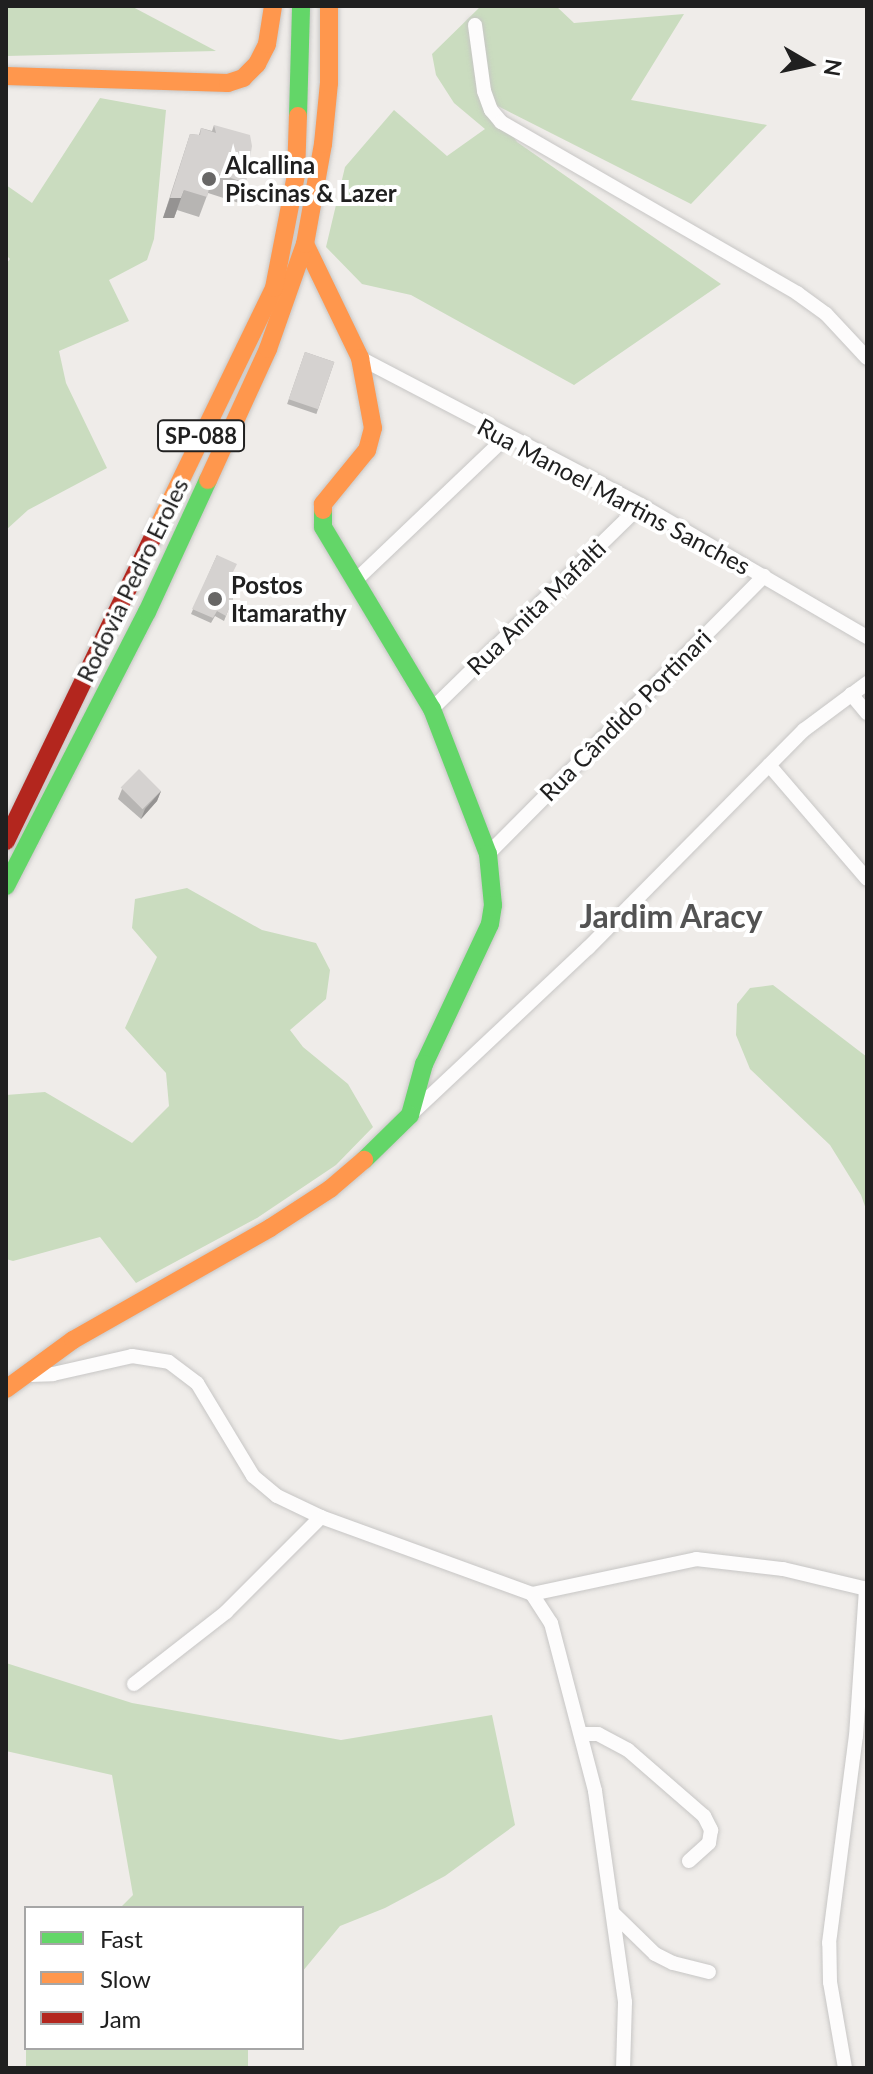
<!DOCTYPE html>
<meta charset="utf-8">
<style>
body{margin:0}
#map{position:relative;width:873px;height:2074px;overflow:hidden;background:#efece9;font-family:Lato,sans-serif}
div>[style]{position:absolute}
[style*='--x']{left:calc(var(--x)*1px);top:calc(var(--y)*1px);width:calc(var(--w)*1px);rotate:calc(var(--a)*1deg)}
.forest>*{inset:0;background:#cadcbf;transform-origin:0 0}
.roads{filter:drop-shadow(0 0 2px #c7c6c5) drop-shadow(0 0 2px #c7c6c5)}
.street>*{height:14px;margin:-7px;padding:0 7px;transform-origin:7px;border-radius:7px;background:#fdfcfc}
.fast>*{height:18px;margin:-9px;padding:0 9px;transform-origin:9px;border-radius:9px;background:#63d668}
.slow>*{height:18px;margin:-9px;padding:0 9px;transform-origin:9px;border-radius:9px;background:#ff974d}
.jam>*{height:18px;margin:-9px;padding:0 9px;transform-origin:9px;border-radius:9px;background:#b3261e}
.wall>*{inset:0;background:#b7b5b3;transform-origin:0 0}
.shaded-wall>*{inset:0;background:#959392}
.building>*{inset:0;background:#d5d2d0;transform-origin:0 0}
.dots>*{width:22px;height:22px;translate:-50% -50%;box-sizing:border-box;border:4px solid #fff;border-radius:50%}
span{translate:-50% -50%;white-space:nowrap;text-align:center;line-height:1.15;-webkit-text-stroke:8px #fff;paint-order:stroke}
.shield-label span{padding:2px 6px;background:#fff;border:2px solid;border-radius:6px;-webkit-text-stroke-width:0}
.shield-label{font-size:22px;color:#202020;font-weight:700}
.poi-label{font-size:24px;color:#202020;font-weight:700}
.left{translate:0 -50%;text-align:left}
.street-label{font-size:24px;color:#202020}
.district-label{font-size:32px;color:#535353;font-weight:700}
.frame{position:absolute;inset:0;border:8px solid #202020;pointer-events:none}
.legend{position:absolute;left:24px;top:1906px;width:280px;height:144px;box-sizing:border-box;background:#fff;border:2px solid #a6a6a6;margin:0;padding:10px 14px;list-style:none;font-size:24px;color:#202020}
.legend li{display:flex;align-items:center;gap:16px;height:40px}
.legend b{width:40px;border:2px solid #a6a6a6}
.north{position:absolute;left:769px;top:24px;width:80px;height:80px;-webkit-text-stroke:6px #fff;paint-order:stroke;rotate:99deg;font-size:22px;font-weight:700;line-height:32px;text-align:center;color:#202020}
.north::after{content:'';display:block;margin:auto;width:28px;height:36px;background:#202020;clip-path:polygon(50% 0,100% 100%,50% 72%,0 100%)}
</style>
<div id="map">
<div class="forest">
<i style="clip-path:polygon(6px 6px,131px 6px,216px 51px,6px 56px)"></i>
<i style="clip-path:polygon(481px 6px,556px 6px,574px 23px,684px 14px,631px 100px,767px 125px,691px 204px,490px 102px,517px 142px,721px 284px,574px 385px,411px 295px,362px 284px,326px 247px,345px 167px,394px 110px,447px 156px,485px 129px,454px 103px,436px 75px,432px 54px)"></i>
<i style="clip-path:polygon(100px 98px,166px 110px,154px 239px,147px 260px,109px 280px,129px 321px,59px 351px,66px 383px,107px 468px,28px 510px,6px 530px,6px 264px,10px 259px,6px 255px,6px 185px,32px 203px)"></i>
<i style="clip-path:polygon(187px 888px,262px 930px,316px 943px,330px 970px,326px 999px,290px 1030px,303px 1047px,348px 1084px,373px 1127px,336px 1165px,257px 1218px,136px 1283px,100px 1237px,13px 1261px,6px 1259px,6px 1095px,45px 1092px,132px 1143px,169px 1106px,166px 1073px,125px 1028px,157px 957px,132px 928px,135px 899px)"></i>
<i style="clip-path:polygon(773px 985px,867px 1057px,867px 1212px,861px 1195px,830px 1145px,750px 1069px,736px 1035px,737px 1004px,750px 988px)"></i>
<i style="clip-path:polygon(6px 1663px,132px 1703px,341px 1740px,492px 1715px,515px 1825px,445px 1876px,385px 1908px,340px 1926px,302px 1972px,302px 1908px,120px 1908px,133px 1895px,112px 1775px,6px 1751px)"></i>
<i style="left:26px;top:2048px;width:222px;height:21px"></i>
</div>
<div class="roads">
<div class="street">
<i style="--x:475;--y:25;--w:67;--a:82.2"></i>
<i style="--x:484;--y:91;--w:20;--a:70"></i>
<i style="--x:491;--y:110;--w:16;--a:50"></i>
<i style="--x:501;--y:122;--w:342;--a:30"></i>
<i style="--x:797;--y:293;--w:36;--a:36"></i>
<i style="--x:826;--y:314;--w:60;--a:47"></i>
<i style="--x:360;--y:358;--w:317;--a:27.6"></i>
<i style="--x:641;--y:505;--w:262;--a:30.3"></i>
<i style="--x:357;--y:579;--w:206;--a:-43.6"></i>
<i style="--x:851;--y:694;--w:25;--a:50"></i>
<i style="--x:432;--y:709;--w:292;--a:-44.3"></i>
<i style="--x:769;--y:765;--w:150;--a:49.3"></i>
<i style="--x:488;--y:854;--w:392;--a:-45.2"></i>
<i style="--x:410;--y:1115;--w:244;--a:-43.2"></i>
<i style="--x:588;--y:948;--w:307;--a:-45.3"></i>
<i style="--x:804;--y:730;--w:79;--a:-36.7"></i>
<i style="--x:29;--y:1375;--w:24;--a:-2"></i>
<i style="--x:53;--y:1374;--w:81;--a:-12.8"></i>
<i style="--x:132;--y:1356;--w:37;--a:9"></i>
<i style="--x:169;--y:1362;--w:35;--a:37"></i>
<i style="--x:197;--y:1383;--w:109;--a:58.9"></i>
<i style="--x:253;--y:1476;--w:31;--a:40"></i>
<i style="--x:277;--y:1496;--w:49;--a:25.5"></i>
<i style="--x:321;--y:1517;--w:225;--a:20"></i>
<i style="--x:532;--y:1594;--w:168;--a:-12"></i>
<i style="--x:696;--y:1559;--w:88;--a:6.6"></i>
<i style="--x:783;--y:1569;--w:86;--a:13.4"></i>
<i style="--x:532;--y:1594;--w:35;--a:57"></i>
<i style="--x:551;--y:1623;--w:174;--a:75.3"></i>
<i style="--x:595;--y:1791;--w:213;--a:81.9"></i>
<i style="--x:625;--y:2002;--w:66;--a:91.7"></i>
<i style="--x:134;--y:1684;--w:117;--a:-38"></i>
<i style="--x:226;--y:1612;--w:134;--a:-45"></i>
<i style="--x:581;--y:1734;--w:17;--a:0"></i>
<i style="--x:598;--y:1734;--w:34;--a:28"></i>
<i style="--x:628;--y:1750;--w:101;--a:41"></i>
<i style="--x:704;--y:1816;--w:16;--a:63"></i>
<i style="--x:711;--y:1830;--w:13;--a:99"></i>
<i style="--x:709;--y:1843;--w:27;--a:138"></i>
<i style="--x:614;--y:1914;--w:57;--a:44.3"></i>
<i style="--x:655;--y:1954;--w:20;--a:27"></i>
<i style="--x:673;--y:1963;--w:37;--a:14"></i>
<i style="--x:845;--y:2068;--w:87;--a:-99.9"></i>
<i style="--x:830;--y:1982;--w:39;--a:-91"></i>
<i style="--x:829;--y:1943;--w:209;--a:-82.6"></i>
<i style="--x:856;--y:1736;--w:147;--a:-86.1"></i>
</div>
<div class="fast">
<i style="--x:298;--y:116;--w:110;--a:-88.4"></i>
<i style="--x:323;--y:510;--w:17;--a:90"></i>
<i style="--x:323;--y:527;--w:212;--a:59.1"></i>
<i style="--x:432;--y:709;--w:155;--a:68.9"></i>
<i style="--x:488;--y:854;--w:51;--a:84.4"></i>
<i style="--x:493;--y:905;--w:19;--a:99"></i>
<i style="--x:490;--y:924;--w:155;--a:115.2"></i>
<i style="--x:424;--y:1064;--w:53;--a:105.4"></i>
<i style="--x:410;--y:1115;--w:64;--a:135.6"></i>
<i style="--x:6;--y:886;--w:308;--a:-62.8"></i>
<i style="--x:147;--y:612;--w:145;--a:-65.2"></i>
</div>
<div class="slow">
<i style="--x:6;--y:76;--w:222;--a:1.8"></i>
<i style="--x:228;--y:83;--w:16;--a:-18"></i>
<i style="--x:243;--y:78;--w:20;--a:-45"></i>
<i style="--x:257;--y:64;--w:22;--a:-63"></i>
<i style="--x:267;--y:44;--w:38;--a:-81"></i>
<i style="--x:305;--y:244;--w:127;--a:64.2"></i>
<i style="--x:360;--y:358;--w:71;--a:79.5"></i>
<i style="--x:373;--y:428;--w:23;--a:105"></i>
<i style="--x:367;--y:450;--w:70;--a:129.2"></i>
<i style="--x:323;--y:504;--w:6;--a:90"></i>
<i style="--x:208;--y:480;--w:144;--a:-65.4"></i>
<i style="--x:268;--y:349;--w:111;--a:-70.6"></i>
<i style="--x:305;--y:244;--w:102;--a:-79.8"></i>
<i style="--x:323;--y:144;--w:61;--a:-84.4"></i>
<i style="--x:329;--y:83;--w:77;--a:-90"></i>
<i style="--x:158;--y:527;--w:266;--a:-64.1"></i>
<i style="--x:274;--y:288;--w:115;--a:-79"></i>
<i style="--x:296;--y:175;--w:59;--a:-88.1"></i>
<i style="--x:6;--y:1389;--w:83;--a:-36.2"></i>
<i style="--x:73;--y:1340;--w:227;--a:-29.6"></i>
<i style="--x:270;--y:1228;--w:72;--a:-33"></i>
<i style="--x:330;--y:1189;--w:45;--a:-40.5"></i>
</div>
<div class="jam">
<i style="--x:6;--y:841;--w:349;--a:-64.2"></i>
</div>
</div>
<div class="wall">
<i style="clip-path:polygon(214px 125px,246px 183px,239px 203px,208px 193px,199px 217px,177px 210px,174px 218px,163px 218px,190px 134px,199px 135px,201px 128px,212px 131px)"></i>
<i style="left:305px;top:352px;width:31px;height:55px;rotate:19deg"></i>
<i style="clip-path:polygon(217px 555px,233px 575px,241px 578px,224px 621px,215px 616px,211px 623px,191px 614px)"></i>
<i style="clip-path:polygon(122px 789px,161px 791px,157px 801px,141px 819px,118px 799px)"></i>
</div>
<div class="shaded-wall">
<i style="clip-path:polygon(184px 190px,174px 218px,163px 218px,170px 198px)"></i>
<i style="clip-path:polygon(161px 791px,157px 801px,141px 819px,145px 809px)"></i>
</div>
<div class="building">
<i style="clip-path:polygon(214px 125px,250px 135px,252px 146px,246px 183px,213px 172px,207px 197px,184px 190px,181px 198px,170px 198px,190px 134px,200px 135px,201px 128px,216px 133px)"></i>
<i style="left:305px;top:352px;width:31px;height:50px;rotate:19deg"></i>
<i style="clip-path:polygon(217px 555px,237px 564px,232px 574px,241px 578px,226px 616px,217px 611px,213px 618px,192px 609px)"></i>
<i style="left:139px;top:769px;width:31px;height:26px;rotate:45deg"></i>
</div>
<div class="dots">
<i style="left:209px;top:179px;background:#686766"></i>
<i style="left:215px;top:599px;background:#686766"></i>
</div>
<div class="shield-label">
<span style="left:201px;top:436px">SP-088</span>
</div>
<div class="poi-label">
<span class="left" style="left:225px;top:179px">Alcallina<br>Piscinas &amp; Lazer</span>
<span class="left" style="left:231px;top:599px">Postos<br>Itamarathy</span>
</div>
<div class="street-label">
<span style="left:614px;top:496px;rotate:28deg">Rua Manoel Martins Sanches</span>
<span style="left:132px;top:580px;rotate:-64deg">Rodovia Pedro Eroles</span>
<span style="left:536px;top:607px;rotate:-44deg">Rua Anita Mafalti</span>
<span style="left:625px;top:715px;rotate:-45deg">Rua Cândido Portinari</span>
</div>
<div class="district-label">
<span style="left:671px;top:916px">Jardim Aracy</span>
</div>
<div class="frame"></div>
<ul class="legend">
<li><b style="height:10px;background:#63d668"></b>Fast</li>
<li><b style="height:10px;background:#ff974d"></b>Slow</li>
<li><b style="height:10px;background:#b3261e"></b>Jam</li>
</ul>
<div class="north">N</div>
</div>
